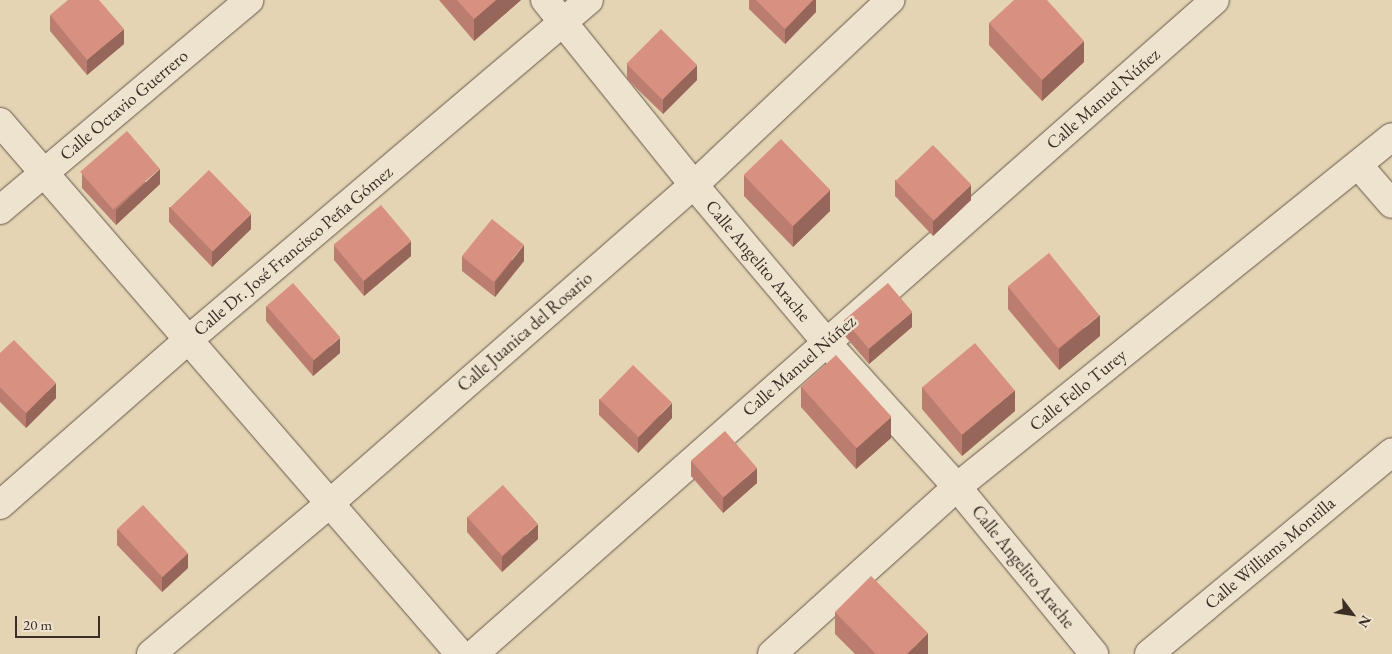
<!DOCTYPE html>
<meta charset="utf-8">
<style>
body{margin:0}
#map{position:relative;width:1392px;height:654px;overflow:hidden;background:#e4d4b4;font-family:"EB Garamond",serif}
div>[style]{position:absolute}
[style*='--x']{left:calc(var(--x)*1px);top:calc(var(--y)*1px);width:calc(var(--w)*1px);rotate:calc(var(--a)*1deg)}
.roads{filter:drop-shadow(0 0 1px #64584a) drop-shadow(0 0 1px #64584a)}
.minor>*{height:28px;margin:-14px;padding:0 14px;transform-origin:14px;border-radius:14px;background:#ede3ce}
.wall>*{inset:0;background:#ba7d6f}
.shaded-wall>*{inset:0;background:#97665a}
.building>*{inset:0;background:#d89181;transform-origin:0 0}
span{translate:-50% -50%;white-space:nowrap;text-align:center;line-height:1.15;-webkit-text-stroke:5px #ede3ce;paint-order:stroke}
.street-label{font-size:18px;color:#3a2e27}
.north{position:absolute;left:1327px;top:589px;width:50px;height:50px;-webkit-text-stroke:4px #ede3ce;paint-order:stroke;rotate:121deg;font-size:14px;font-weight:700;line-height:20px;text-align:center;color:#3a2e27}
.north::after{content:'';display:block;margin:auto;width:18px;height:22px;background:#3a2e27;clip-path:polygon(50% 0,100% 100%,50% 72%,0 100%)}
.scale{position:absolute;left:15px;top:616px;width:85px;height:22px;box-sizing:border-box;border:2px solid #3a2e27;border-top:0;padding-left:6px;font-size:15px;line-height:18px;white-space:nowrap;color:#3a2e27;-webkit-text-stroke:4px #ede3ce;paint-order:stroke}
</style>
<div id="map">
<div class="roads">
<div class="minor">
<i style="--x:545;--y:0;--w:238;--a:51.2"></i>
<i style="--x:694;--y:185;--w:205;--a:49.9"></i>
<i style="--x:826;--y:342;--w:195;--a:47.9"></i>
<i style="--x:957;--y:487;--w:216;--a:50.6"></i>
<i style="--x:0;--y:122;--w:703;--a:49.15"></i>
<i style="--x:1359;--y:166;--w:50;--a:49"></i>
<i style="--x:0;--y:210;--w:326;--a:-40.1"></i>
<i style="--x:0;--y:505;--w:249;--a:-41.3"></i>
<i style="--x:187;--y:341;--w:527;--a:-40.31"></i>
<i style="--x:151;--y:654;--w:233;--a:-40.1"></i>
<i style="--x:329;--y:504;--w:485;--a:-41.2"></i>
<i style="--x:694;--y:185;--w:270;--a:-43.3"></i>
<i style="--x:474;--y:654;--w:988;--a:-41.43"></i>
<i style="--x:772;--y:654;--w:249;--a:-42.1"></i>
<i style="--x:957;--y:487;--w:558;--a:-38.82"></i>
<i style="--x:1149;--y:654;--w:316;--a:-39.7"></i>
</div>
</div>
<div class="wall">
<i style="clip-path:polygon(439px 0,521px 0,474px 41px)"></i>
<i style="clip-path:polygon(749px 0,816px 0,816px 12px,785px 44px,749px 9px)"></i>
<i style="clip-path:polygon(50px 15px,124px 44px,87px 75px,50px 31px)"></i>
<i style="clip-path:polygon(989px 23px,1084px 62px,1042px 101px,989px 45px)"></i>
<i style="clip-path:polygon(627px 64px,697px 80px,663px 114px,627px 79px)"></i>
<i style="clip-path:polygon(82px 173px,160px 184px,116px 225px,82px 188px)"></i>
<i style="clip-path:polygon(744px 175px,830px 211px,793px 247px,744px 196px)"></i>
<i style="clip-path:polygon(895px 180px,971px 200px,933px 236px,895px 196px)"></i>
<i style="clip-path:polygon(169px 207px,251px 229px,212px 267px,169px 222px)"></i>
<i style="clip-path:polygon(334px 245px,411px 256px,364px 296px,334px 260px)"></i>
<i style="clip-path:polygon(462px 256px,524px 261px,495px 297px,462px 271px)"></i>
<i style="clip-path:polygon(1008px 287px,1100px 336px,1059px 370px,1008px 309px)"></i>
<i style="clip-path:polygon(266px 306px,340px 353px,313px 376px,266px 321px)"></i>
<i style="clip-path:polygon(844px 320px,912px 327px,869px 364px,844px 335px)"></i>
<i style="clip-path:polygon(0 353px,56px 398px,26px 428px,0 402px)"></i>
<i style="clip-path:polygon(801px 386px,891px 438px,856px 469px,801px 407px)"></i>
<i style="clip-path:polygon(922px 387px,1015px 411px,962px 456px,922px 409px)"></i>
<i style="clip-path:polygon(599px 399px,672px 418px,638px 453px,599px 415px)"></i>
<i style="clip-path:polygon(691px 461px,757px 483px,723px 513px,691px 476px)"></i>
<i style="clip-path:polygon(467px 517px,538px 539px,502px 572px,467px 532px)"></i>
<i style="clip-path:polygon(117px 529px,188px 568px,162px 592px,117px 545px)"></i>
<i style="clip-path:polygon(835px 612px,928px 654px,855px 654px,835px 634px)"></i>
</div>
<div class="shaded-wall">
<i style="clip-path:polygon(496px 0,521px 0,474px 41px,474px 19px)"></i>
<i style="clip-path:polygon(813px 0,816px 0,816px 12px,785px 44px,785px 29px)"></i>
<i style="clip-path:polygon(124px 29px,124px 44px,87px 75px,87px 60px)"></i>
<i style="clip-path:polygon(1084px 41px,1084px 62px,1042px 101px,1042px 80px)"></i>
<i style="clip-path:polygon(697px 65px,697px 80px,663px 114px,663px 99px)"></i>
<i style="clip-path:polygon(160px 169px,160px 184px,116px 225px,116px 210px)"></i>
<i style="clip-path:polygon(971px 185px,971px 200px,933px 236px,933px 221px)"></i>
<i style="clip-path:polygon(830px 190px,830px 211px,793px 247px,793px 225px)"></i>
<i style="clip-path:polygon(251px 214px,251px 229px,212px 267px,212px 252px)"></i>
<i style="clip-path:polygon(411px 241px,411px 256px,364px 296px,364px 281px)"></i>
<i style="clip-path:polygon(524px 245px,524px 261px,495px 297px,495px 282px)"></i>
<i style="clip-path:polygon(912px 312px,912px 327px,869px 364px,869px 349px)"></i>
<i style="clip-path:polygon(1100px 315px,1100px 336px,1059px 370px,1059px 349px)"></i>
<i style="clip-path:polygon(340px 338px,340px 353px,313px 376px,313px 361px)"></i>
<i style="clip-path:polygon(56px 383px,56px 398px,26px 428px,26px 413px)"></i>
<i style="clip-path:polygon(1015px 390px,1015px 411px,962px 456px,962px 435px)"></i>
<i style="clip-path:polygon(672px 403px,672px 418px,638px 453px,638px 438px)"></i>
<i style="clip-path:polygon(891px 417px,891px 438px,856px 469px,856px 448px)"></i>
<i style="clip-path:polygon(757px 468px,757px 483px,723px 513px,723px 498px)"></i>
<i style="clip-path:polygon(538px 524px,538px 539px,502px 572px,502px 557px)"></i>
<i style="clip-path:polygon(188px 553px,188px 568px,162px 592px,162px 577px)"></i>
<i style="clip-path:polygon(928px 633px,928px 654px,907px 654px)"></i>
</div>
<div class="building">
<i style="clip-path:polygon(68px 0,99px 0,124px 29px,87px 60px,50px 15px)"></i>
<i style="clip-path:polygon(457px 0,496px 0,474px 19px)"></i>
<i style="clip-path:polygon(756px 0,813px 0,785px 29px)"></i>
<i style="clip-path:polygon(1014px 0,1047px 0,1084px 41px,1042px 80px,989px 23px)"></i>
<i style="left:661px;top:29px;width:51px;height:49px;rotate:45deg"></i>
<i style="left:127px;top:131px;width:50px;height:62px;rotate:49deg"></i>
<i style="left:781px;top:139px;width:71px;height:52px;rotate:46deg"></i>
<i style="left:933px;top:145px;width:55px;height:52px;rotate:46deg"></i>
<i style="left:209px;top:170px;width:61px;height:54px;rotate:46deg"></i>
<i style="left:381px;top:205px;width:47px;height:62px;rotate:50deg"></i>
<i style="left:492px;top:219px;width:41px;height:48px;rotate:39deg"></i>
<i style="left:1049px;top:253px;width:80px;height:53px;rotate:51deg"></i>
<i style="left:293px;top:283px;width:72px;height:35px;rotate:49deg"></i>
<i style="left:888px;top:283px;width:38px;height:57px;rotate:50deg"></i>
<i style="clip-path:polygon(14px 340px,56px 383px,26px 413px,0 387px,0 353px)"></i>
<i style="left:975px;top:343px;width:62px;height:69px;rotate:50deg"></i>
<i style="left:836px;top:355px;width:83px;height:47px;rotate:48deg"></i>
<i style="left:633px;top:365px;width:54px;height:48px;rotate:44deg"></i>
<i style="left:725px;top:431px;width:49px;height:45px;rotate:49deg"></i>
<i style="left:503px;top:485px;width:52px;height:48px;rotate:48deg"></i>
<i style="left:143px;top:505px;width:66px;height:35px;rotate:47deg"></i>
<i style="clip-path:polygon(871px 576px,928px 633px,907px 654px,876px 654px,835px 612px)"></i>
</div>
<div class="street-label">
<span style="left:1103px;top:99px;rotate:-41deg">Calle Manuel Núñez</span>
<span style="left:124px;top:105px;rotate:-40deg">Calle Octavio Guerrero</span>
<span style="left:293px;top:251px;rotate:-40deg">Calle Dr. José Francisco Peña Gómez</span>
<span style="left:758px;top:261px;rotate:50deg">Calle Angelito Arache</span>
<span style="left:525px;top:332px;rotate:-41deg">Calle Juanica del Rosario</span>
<span style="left:799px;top:366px;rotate:-41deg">Calle Manuel Núñez</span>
<span style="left:1078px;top:390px;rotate:-39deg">Calle Fello Turey</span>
<span style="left:1270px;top:553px;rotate:-40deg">Calle Williams Montilla</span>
<span style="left:1023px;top:567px;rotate:51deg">Calle Angelito Arache</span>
</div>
<div class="north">N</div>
<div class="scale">20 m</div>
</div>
